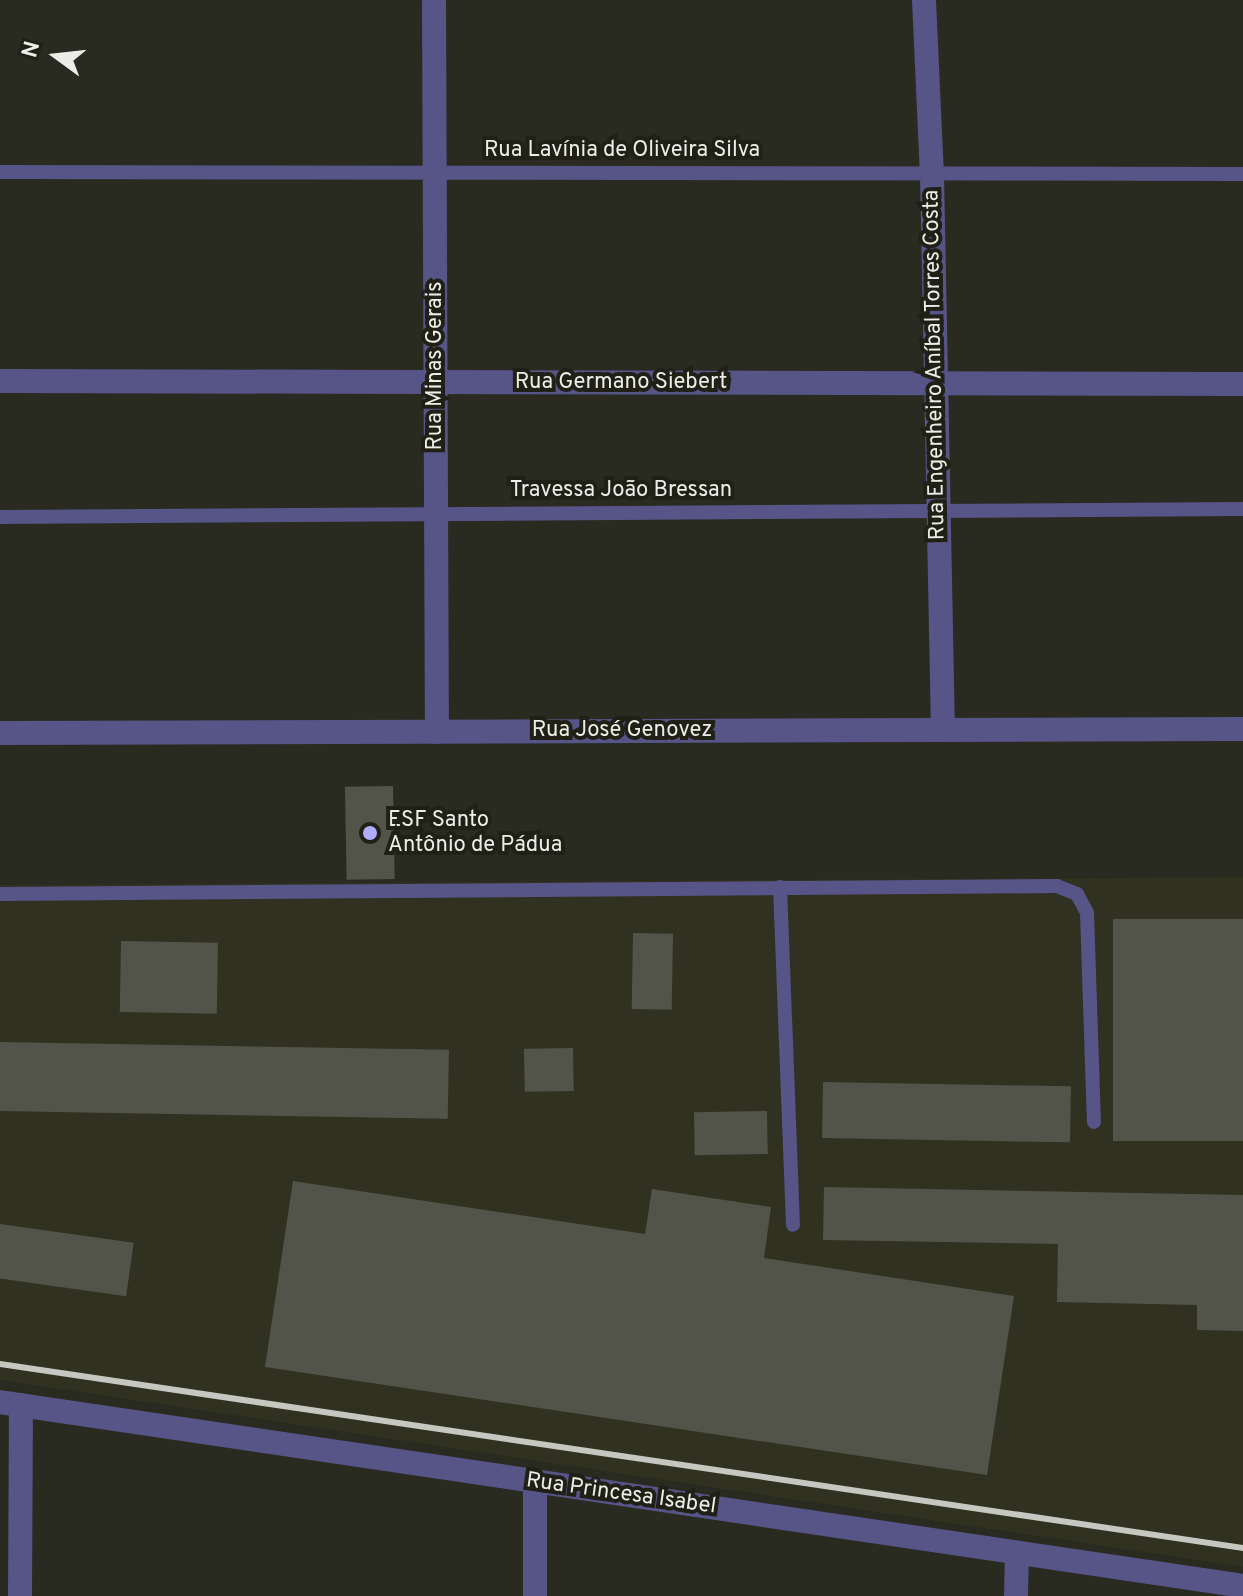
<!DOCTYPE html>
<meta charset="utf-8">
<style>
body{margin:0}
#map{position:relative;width:1243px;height:1596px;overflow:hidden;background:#292a20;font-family:Overpass,sans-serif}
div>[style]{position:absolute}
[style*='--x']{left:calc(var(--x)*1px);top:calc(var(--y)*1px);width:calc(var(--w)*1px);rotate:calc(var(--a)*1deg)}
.built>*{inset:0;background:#303120}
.building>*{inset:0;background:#535449;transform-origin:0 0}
.service>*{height:14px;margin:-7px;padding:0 7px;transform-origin:7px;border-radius:7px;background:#575488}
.minor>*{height:24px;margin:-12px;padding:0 12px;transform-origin:12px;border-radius:12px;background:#575488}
.rail>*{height:6px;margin:-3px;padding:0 3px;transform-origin:3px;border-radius:3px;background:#c6c7c0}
.dots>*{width:22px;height:22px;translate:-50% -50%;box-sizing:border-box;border:4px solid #202016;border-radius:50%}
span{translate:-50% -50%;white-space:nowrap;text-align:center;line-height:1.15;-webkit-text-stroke:8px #202016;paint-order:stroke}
.street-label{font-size:22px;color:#ecede6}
.poi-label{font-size:22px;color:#ecede6}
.left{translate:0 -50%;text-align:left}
.north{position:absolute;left:16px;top:16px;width:80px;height:80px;-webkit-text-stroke:6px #202016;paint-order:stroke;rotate:285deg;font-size:22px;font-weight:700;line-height:32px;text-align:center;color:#ecede6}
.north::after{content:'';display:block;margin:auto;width:28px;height:36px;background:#ecede6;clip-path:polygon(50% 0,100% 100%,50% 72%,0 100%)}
</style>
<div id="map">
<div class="built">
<i style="clip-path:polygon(1243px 877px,1243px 1567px,0 1380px,0 885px)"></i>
</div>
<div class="building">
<i style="left:393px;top:786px;width:93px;height:48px;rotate:89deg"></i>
<i style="left:1243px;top:919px;width:222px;height:130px;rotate:90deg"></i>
<i style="left:633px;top:933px;width:40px;height:76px;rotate:1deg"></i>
<i style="left:121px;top:941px;width:97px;height:71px;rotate:1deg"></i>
<i style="left:0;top:1042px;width:449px;height:69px;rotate:1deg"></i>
<i style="left:573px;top:1048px;width:43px;height:49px;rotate:89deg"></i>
<i style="left:823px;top:1082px;width:248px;height:56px;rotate:1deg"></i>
<i style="left:767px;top:1111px;width:43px;height:73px;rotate:89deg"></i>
<i style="clip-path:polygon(293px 1181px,645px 1234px,652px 1189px,771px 1207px,764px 1258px,1014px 1296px,987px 1475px,265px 1367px)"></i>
<i style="clip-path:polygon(824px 1187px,1243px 1195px,1243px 1331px,1197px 1330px,1197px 1305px,1057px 1302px,1058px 1244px,823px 1240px)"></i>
<i style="left:0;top:1224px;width:135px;height:54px;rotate:8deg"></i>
</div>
<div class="service">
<i style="--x:0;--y:172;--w:1243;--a:0.09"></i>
<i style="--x:0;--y:517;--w:1243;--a:-0.37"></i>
<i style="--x:780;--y:887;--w:338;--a:87.8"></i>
<i style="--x:0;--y:894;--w:1057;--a:-0.43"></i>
<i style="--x:1057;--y:886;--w:22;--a:22"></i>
<i style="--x:1077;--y:894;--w:21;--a:62"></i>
<i style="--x:1087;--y:913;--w:209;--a:88.1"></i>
</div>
<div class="minor">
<i style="--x:434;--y:0;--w:732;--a:89.77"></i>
<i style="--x:924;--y:0;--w:174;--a:87.4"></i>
<i style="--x:932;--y:174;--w:556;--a:88.87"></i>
<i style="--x:0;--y:381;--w:1243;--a:0.14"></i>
<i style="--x:0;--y:733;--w:1243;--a:-0.18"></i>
<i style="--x:0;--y:1402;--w:1257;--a:8.42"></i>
<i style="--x:20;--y:1596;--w:191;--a:-89.7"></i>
<i style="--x:535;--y:1596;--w:115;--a:-90"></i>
<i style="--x:1016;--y:1596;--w:43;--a:-88.7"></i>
</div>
<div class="rail">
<i style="--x:0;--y:1364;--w:1257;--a:8.42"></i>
</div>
<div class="dots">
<i style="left:370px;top:833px;background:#b1adfa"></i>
</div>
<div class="street-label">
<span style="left:622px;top:151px">Rua Lavínia de Oliveira Silva</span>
<span style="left:935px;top:365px;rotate:-91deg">Rua Engenheiro Aníbal Torres Costa</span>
<span style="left:436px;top:366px;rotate:-90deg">Rua Minas Gerais</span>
<span style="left:621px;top:383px">Rua Germano Siebert</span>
<span style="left:621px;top:491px">Travessa João Bressan</span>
<span style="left:622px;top:731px">Rua José Genovez</span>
<span style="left:621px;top:1494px;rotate:8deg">Rua Princesa Isabel</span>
</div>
<div class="poi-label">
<span class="left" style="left:388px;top:833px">ESF Santo<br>Antônio de Pádua</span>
</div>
<div class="north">N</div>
</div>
